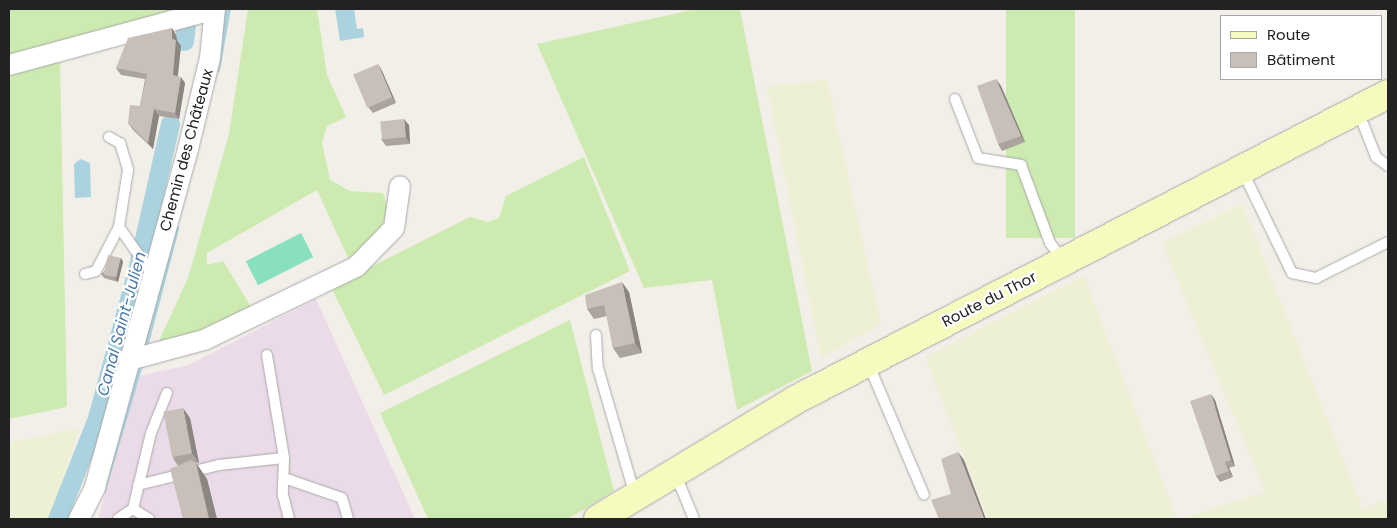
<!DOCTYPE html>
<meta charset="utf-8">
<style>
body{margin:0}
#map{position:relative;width:1397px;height:528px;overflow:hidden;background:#f2efe9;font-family:Poppins,sans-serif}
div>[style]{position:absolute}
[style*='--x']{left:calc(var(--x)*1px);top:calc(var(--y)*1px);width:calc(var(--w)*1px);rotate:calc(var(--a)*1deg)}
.industrial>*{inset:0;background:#ebdbe8}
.farmland>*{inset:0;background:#eef0d5}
.grass>*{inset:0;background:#cdebb0;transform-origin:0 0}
.pitch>*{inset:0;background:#88e0be;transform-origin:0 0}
.water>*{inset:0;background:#aad3df}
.stream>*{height:5.5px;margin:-2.75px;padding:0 2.75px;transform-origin:2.75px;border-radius:2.75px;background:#aad3df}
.canal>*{height:19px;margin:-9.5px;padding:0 9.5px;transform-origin:9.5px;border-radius:9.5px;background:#aad3df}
.roads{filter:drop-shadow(0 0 1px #a9a9a9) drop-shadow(0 0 1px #a9a9a9)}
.lane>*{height:10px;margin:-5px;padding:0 5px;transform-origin:5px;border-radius:5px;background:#fff}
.street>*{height:20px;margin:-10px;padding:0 10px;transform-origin:10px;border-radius:10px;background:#fff}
.secondary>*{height:28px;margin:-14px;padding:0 14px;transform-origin:14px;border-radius:14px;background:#f7fabf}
.wall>*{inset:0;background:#aba49e}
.shaded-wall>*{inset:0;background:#8b8681}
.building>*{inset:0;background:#c7bfb8;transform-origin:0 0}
span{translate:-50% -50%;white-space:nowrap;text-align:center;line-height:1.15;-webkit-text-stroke:4.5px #fff;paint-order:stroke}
.street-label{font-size:15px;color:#222}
.water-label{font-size:16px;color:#4a7aab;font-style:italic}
.frame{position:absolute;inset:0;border:10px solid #222;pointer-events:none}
.legend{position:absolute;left:1220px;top:15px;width:162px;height:65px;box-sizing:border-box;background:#fff;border:1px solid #a7a7a7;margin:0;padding:6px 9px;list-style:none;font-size:15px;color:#222}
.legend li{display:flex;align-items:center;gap:10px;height:25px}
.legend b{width:25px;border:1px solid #a7a7a7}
</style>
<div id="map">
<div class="industrial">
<i style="clip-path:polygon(316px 299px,415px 519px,98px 519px,139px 376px,189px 365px)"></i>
</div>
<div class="farmland">
<i style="clip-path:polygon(827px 80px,881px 324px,821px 359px,767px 86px)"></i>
<i style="clip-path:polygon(1242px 204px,1363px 509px,1388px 499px,1388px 519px,1180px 519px,1265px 492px,1162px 243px)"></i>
<i style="clip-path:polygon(1084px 276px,1177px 519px,988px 519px,925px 357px)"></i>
<i style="clip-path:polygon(80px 428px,49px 519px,9px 519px,9px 443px)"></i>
</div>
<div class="grass">
<i style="clip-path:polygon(9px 9px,178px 9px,9px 60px)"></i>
<i style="clip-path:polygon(248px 9px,317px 9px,327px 75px,346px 117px,327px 126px,322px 143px,330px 180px,350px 191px,383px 193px,388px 209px,377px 238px,348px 258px,317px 190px,207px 253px,207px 265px,223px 261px,251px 307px,202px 332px,158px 343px,188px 278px,229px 134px)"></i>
<i style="clip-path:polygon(696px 9px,740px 9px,812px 371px,737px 410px,712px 280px,644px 288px,537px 44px)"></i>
<i style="left:1006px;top:9px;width:69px;height:229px"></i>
<i style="clip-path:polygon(60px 61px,67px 407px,9px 419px,9px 75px)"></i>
<i style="clip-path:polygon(584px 157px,630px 271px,384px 395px,331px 287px,470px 217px,488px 222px,499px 218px,506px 196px)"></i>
<i style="clip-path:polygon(570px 320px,614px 491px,568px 519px,428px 519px,380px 413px)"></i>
</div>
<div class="pitch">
<i style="left:301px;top:233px;width:27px;height:62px;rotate:63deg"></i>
</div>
<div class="water">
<i style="clip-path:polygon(335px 9px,354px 9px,357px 29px,363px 28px,364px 37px,340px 41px)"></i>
<i style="clip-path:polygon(81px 159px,90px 163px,91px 197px,75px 198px,74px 164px)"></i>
</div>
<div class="stream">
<i style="--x:217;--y:70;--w:62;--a:-79.8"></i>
<i style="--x:144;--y:351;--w:126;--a:-75.3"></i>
<i style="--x:103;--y:490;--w:134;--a:-73.5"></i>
</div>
<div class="canal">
<i style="--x:184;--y:41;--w:17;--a:-83"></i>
<i style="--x:57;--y:519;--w:109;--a:-68.4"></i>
<i style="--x:97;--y:418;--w:153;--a:-74.9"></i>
<i style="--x:137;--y:270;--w:150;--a:-77.3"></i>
</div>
<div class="roads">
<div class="lane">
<i style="--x:955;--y:99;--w:63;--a:68.7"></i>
<i style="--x:978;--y:158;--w:44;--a:9.2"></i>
<i style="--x:1021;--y:165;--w:83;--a:69.6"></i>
<i style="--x:1050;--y:243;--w:21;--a:53"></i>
<i style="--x:1358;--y:111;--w:49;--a:68.6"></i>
<i style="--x:1376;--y:157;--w:15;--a:37"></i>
<i style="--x:109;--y:137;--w:13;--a:29"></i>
<i style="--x:120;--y:143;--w:28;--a:73"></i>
<i style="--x:128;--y:170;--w:58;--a:99"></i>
<i style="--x:119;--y:227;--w:59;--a:54.7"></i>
<i style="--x:1242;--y:170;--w:114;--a:64.1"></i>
<i style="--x:1292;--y:273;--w:25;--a:12"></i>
<i style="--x:1316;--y:278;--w:80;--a:-26.6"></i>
<i style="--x:85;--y:274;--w:11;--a:-15"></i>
<i style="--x:96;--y:271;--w:50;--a:-62.4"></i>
<i style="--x:596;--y:335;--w:33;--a:87"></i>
<i style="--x:598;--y:368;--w:132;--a:73.8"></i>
<i style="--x:267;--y:355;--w:104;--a:80.6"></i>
<i style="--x:868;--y:363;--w:143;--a:67"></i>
<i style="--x:675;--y:473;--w:50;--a:67.6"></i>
<i style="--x:284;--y:478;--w:61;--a:19"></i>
<i style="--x:342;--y:498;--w:22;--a:74"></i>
<i style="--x:138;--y:485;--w:83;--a:-13.9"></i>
<i style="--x:219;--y:465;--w:65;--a:-6.1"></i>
<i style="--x:284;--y:458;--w:37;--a:92"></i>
<i style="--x:283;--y:495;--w:25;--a:76"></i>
<i style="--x:133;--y:509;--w:19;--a:32"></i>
<i style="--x:118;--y:519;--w:18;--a:-34"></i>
<i style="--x:133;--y:509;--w:78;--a:-76.7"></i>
<i style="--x:151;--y:433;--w:43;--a:-68.2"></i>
</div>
<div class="street">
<i style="--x:9;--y:65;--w:213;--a:-15.2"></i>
<i style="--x:129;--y:360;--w:78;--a:-14.9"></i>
<i style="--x:204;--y:340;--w:169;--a:-25.7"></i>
<i style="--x:356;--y:267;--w:54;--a:-45.7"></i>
<i style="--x:394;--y:228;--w:42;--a:-81.9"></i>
<i style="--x:79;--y:519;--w:36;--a:-63"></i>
<i style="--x:95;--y:487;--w:351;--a:-74.6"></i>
<i style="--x:188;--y:149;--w:94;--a:-76.4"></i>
<i style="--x:210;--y:58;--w:49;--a:-84.2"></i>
</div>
<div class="secondary">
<i style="--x:598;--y:519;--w:232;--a:-31.1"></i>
<i style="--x:797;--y:399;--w:665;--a:-27.3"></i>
</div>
</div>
<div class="wall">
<i style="clip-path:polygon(172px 28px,176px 35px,177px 40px,181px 46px,178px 76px,185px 83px,179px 119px,159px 116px,153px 149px,133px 130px,128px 123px,140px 106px,145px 79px,121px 75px,116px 68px)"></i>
<i style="clip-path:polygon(378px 64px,382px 71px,396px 103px,373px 113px,368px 107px)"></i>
<i style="clip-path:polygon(996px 79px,1001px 86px,1025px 142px,1002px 151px,998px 144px)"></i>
<i style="clip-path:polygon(409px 125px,410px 144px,386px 146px,381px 139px)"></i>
<i style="clip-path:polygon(121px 258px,123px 262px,118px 282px,104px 278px,101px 274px)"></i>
<i style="clip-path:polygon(629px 292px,642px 353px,620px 358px,613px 348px,607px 316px,594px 319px,587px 309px)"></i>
<i style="clip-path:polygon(1215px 400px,1235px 466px,1229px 468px,1233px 477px,1220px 482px,1216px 476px)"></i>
<i style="clip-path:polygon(190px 418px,199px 463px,196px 463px,207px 479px,217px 519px,183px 519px,178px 466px,173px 458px)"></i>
</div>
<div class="shaded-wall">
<i style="clip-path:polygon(172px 28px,176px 35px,177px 40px,181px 46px,177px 81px,173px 75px)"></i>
<i style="clip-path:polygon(378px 64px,382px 71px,396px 103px,392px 97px)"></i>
<i style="clip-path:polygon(181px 77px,185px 83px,179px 119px,175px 113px)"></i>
<i style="clip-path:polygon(996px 79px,1001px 86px,1025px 142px,1021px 136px)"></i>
<i style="clip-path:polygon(154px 109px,159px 116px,153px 149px,148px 143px)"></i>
<i style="clip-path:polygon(404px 119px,409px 125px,410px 144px,406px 137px)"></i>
<i style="clip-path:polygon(121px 258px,123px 262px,118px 282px,115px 278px)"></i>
<i style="clip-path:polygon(622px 282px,629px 292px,642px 353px,635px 343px)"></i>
<i style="clip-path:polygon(1211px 394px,1215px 400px,1235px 466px,1231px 460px)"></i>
<i style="clip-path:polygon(183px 408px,190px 418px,199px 463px,192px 453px)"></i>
<i style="clip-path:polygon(958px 452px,964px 460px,986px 519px,984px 519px)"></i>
<i style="clip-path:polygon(1225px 462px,1229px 468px,1233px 477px,1229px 471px)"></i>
<i style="clip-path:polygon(196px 463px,207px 479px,217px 519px,209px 519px)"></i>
</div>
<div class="building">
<i style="clip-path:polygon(172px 28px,172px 39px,176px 40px,173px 75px,181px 77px,175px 113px,154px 109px,148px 143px,128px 123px,130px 105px,140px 106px,147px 74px,116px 68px,128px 38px)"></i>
<i style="left:378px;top:64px;width:36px;height:27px;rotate:67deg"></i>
<i style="clip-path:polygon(996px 79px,1021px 136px,998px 144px,977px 86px)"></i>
<i style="left:404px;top:119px;width:18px;height:24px;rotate:84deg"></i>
<i style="left:108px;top:255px;width:13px;height:20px;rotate:13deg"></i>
<i style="clip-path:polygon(622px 282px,635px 343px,613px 348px,604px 305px,587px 309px,585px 295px)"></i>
<i style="clip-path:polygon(1211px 394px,1231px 460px,1225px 462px,1229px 471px,1216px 476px,1190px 401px)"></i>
<i style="left:183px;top:408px;width:46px;height:20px;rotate:79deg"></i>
<i style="clip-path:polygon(958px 452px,984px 519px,939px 519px,931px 500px,951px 494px,941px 459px)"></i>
<i style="clip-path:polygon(191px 460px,196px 463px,209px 519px,183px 519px,170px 469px)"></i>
</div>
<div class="street-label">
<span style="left:186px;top:150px;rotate:-75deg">Chemin des Châteaux</span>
<span style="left:989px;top:299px;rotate:-27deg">Route du Thor</span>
</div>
<div class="water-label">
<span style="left:122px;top:324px;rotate:-75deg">Canal Saint-Julien</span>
</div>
<div class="frame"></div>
<ul class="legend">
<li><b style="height:6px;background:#f7fabf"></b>Route</li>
<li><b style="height:14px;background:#c7bfb8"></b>Bâtiment</li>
</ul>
</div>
